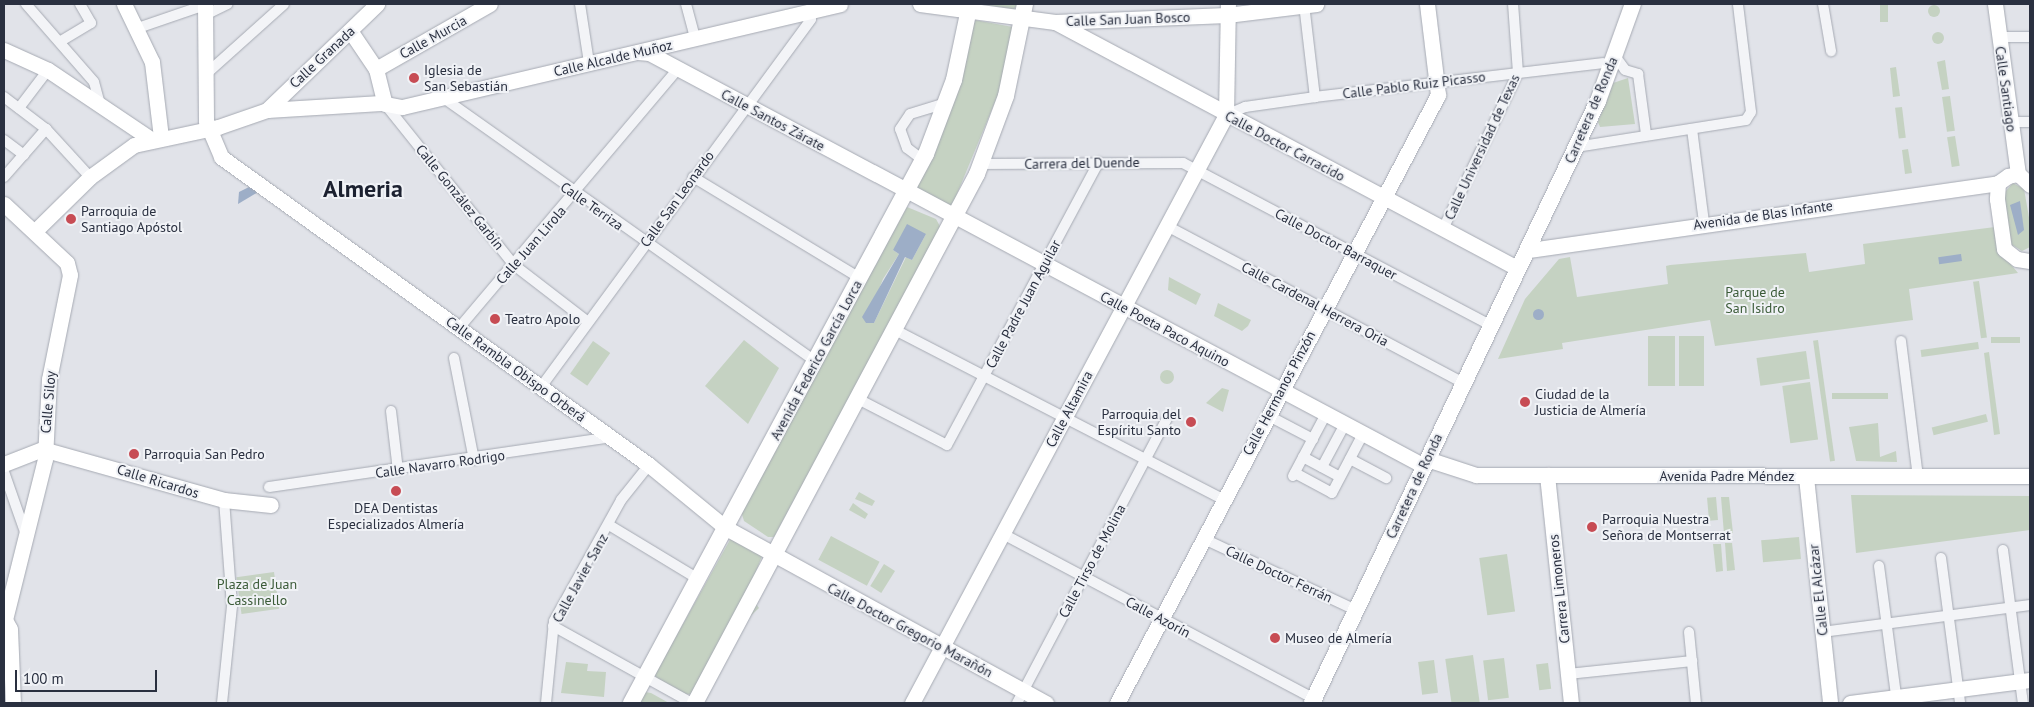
<!DOCTYPE html>
<meta charset="utf-8">
<style>
body{margin:0}
#map{position:relative;width:2034px;height:707px;overflow:hidden;background:#e1e3e9;font-family:"PT Sans",sans-serif}
div>[style]{position:absolute}
[style*='--x']{left:calc(var(--x)*1px);top:calc(var(--y)*1px);width:calc(var(--w)*1px);rotate:calc(var(--a)*1deg)}
.green>*{inset:0;background:#c5d2c2;transform-origin:0 0}
.round{border-radius:50%}
.water>*{inset:0;background:#9daec7;transform-origin:0 0}
.roads{filter:drop-shadow(0 0 1px #a6aab3) drop-shadow(0 0 1px #a6aab3)}
.street>*{height:10px;margin:-5px;padding:0 5px;transform-origin:5px;border-radius:5px;background:#f3f4f7}
.secondary>*{height:15px;margin:-7.5px;padding:0 7.5px;transform-origin:7.5px;border-radius:7.5px;background:#fff}
.primary>*{height:16px;margin:-8px;padding:0 8px;transform-origin:8px;border-radius:8px;background:#fff}
.dots>*{width:14px;height:14px;translate:-50% -50%;box-sizing:border-box;border:2px solid #f0f2f6;border-radius:50%}
span{translate:-50% -50%;white-space:nowrap;text-align:center;line-height:1.15;-webkit-text-stroke:4px #f0f2f6;paint-order:stroke}
.street-label{font-size:14px;color:#2a3040}
.poi-label{font-size:14px;color:#2a3040}
.left{translate:0 -50%;text-align:left}
.right{translate:-100% -50%;text-align:right}
.park-label{font-size:14px;color:#3b5b38}
.town-label{font-size:24px;color:#1c2130;font-weight:700}
.frame{position:absolute;inset:0;border:5px solid #2a3040;pointer-events:none}
.scale{position:absolute;left:15px;top:670px;width:142px;height:22px;box-sizing:border-box;border:2px solid #2a3040;border-top:0;padding-left:6px;font-size:15px;line-height:18px;white-space:nowrap;color:#2a3040;-webkit-text-stroke:4px #f0f2f6;paint-order:stroke}
</style>
<div id="map">
<div class="green">
<i style="clip-path:polygon(977px 4px,1018px 4px,1014px 9px)"></i>
<i style="left:1880px;top:4px;width:8px;height:18px"></i>
<i class="round" style="left:1928px;top:5px;width:12px;height:12px"></i>
<i style="clip-path:polygon(975px 20px,1013px 27px,1000px 90px,952px 206px,918px 192px,915px 184px,932px 159px)"></i>
<i class="round" style="left:1932px;top:32px;width:12px;height:12px"></i>
<i style="clip-path:polygon(1945px 60px,1949px 89px,1942px 90px,1937px 62px)"></i>
<i style="clip-path:polygon(1896px 67px,1900px 96px,1893px 97px,1890px 68px)"></i>
<i style="clip-path:polygon(1628px 78px,1635px 124px,1600px 127px,1598px 122px,1613px 83px)"></i>
<i style="left:1950px;top:96px;width:35px;height:8px;rotate:82deg"></i>
<i style="left:1902px;top:107px;width:31px;height:7px;rotate:83deg"></i>
<i style="left:1955px;top:136px;width:30px;height:8px;rotate:81deg"></i>
<i style="clip-path:polygon(1908px 149px,1912px 173px,1905px 174px,1902px 150px)"></i>
<i style="clip-path:polygon(2013px 183px,2024px 189px,2030px 223px,2030px 247px,2022px 251px,2009px 243px,2003px 194px)"></i>
<i style="clip-path:polygon(evenodd,907px 207px,936px 219px,941px 228px,774px 537px,768px 537px,744px 521px,741px 511px,907px 207px,926px 234px,912px 260px,906px 257px,874px 323px,866px 323px,883px 279px,899px 254px,893px 250px,926px 234px)"></i>
<i style="clip-path:polygon(1995px 227px,2004px 256px,2018px 273px,1909px 289px,1913px 320px,1715px 346px,1710px 320px,1562px 343px,1563px 349px,1498px 359px,1525px 299px,1559px 259px,1570px 257px,1577px 297px,1668px 284px,1666px 266px,1670px 265px,1806px 253px,1809px 272px,1865px 264px,1863px 244px)"></i>
<i style="clip-path:polygon(1169px 277px,1201px 294px,1196px 305px,1168px 290px)"></i>
<i style="left:1979px;top:281px;width:57px;height:6px;rotate:82deg"></i>
<i style="clip-path:polygon(1218px 303px,1251px 320px,1248px 326px,1242px 331px,1214px 316px)"></i>
<i style="left:1648px;top:336px;width:27px;height:50px"></i>
<i style="left:1679px;top:336px;width:25px;height:50px"></i>
<i style="left:2020px;top:337px;width:6px;height:29px;rotate:90deg"></i>
<i style="clip-path:polygon(744px 340px,779px 368px,748px 424px,705px 386px)"></i>
<i style="left:1818px;top:340px;width:122px;height:5px;rotate:82deg"></i>
<i style="left:593px;top:341px;width:21px;height:40px;rotate:35deg"></i>
<i style="left:1978px;top:342px;width:7px;height:58px;rotate:82deg"></i>
<i style="left:1806px;top:351px;width:28px;height:50px;rotate:82deg"></i>
<i style="clip-path:polygon(1989px 352px,2000px 434px,1994px 435px,1984px 353px)"></i>
<i class="round" style="left:1160px;top:370px;width:14px;height:14px"></i>
<i style="left:1810px;top:382px;width:58px;height:28px;rotate:82deg"></i>
<i style="clip-path:polygon(1222px 388px,1229px 390px,1223px 412px,1206px 403px)"></i>
<i style="left:1888px;top:393px;width:6px;height:56px;rotate:90deg"></i>
<i style="left:1986px;top:414px;width:8px;height:56px;rotate:76deg"></i>
<i style="clip-path:polygon(1878px 423px,1880px 457px,1896px 451px,1897px 462px,1856px 461px,1849px 427px)"></i>
<i style="clip-path:polygon(859px 492px,875px 501px,872px 506px,855px 499px)"></i>
<i style="clip-path:polygon(1851px 495px,2030px 496px,2030px 530px,1856px 553px)"></i>
<i style="left:1716px;top:497px;width:23px;height:9px;rotate:85deg"></i>
<i style="clip-path:polygon(1721px 497px,1729px 497px,1733px 533px,1724px 534px)"></i>
<i style="clip-path:polygon(853px 503px,868px 514px,865px 519px,849px 510px)"></i>
<i style="left:831px;top:536px;width:55px;height:27px;rotate:28deg"></i>
<i style="left:1799px;top:537px;width:22px;height:38px;rotate:85deg"></i>
<i style="clip-path:polygon(731px 538px,762px 556px,748px 592px,759px 608px,720px 645px,693px 694px,684px 694px,657px 680px,655px 674px)"></i>
<i style="clip-path:polygon(1725px 543px,1732px 543px,1735px 570px,1727px 571px)"></i>
<i style="clip-path:polygon(1713px 544px,1721px 544px,1723px 571px,1716px 572px)"></i>
<i style="left:1507px;top:554px;width:58px;height:28px;rotate:82deg"></i>
<i style="left:884px;top:564px;width:13px;height:26px;rotate:32deg"></i>
<i style="left:274px;top:572px;width:37px;height:38px;rotate:82deg"></i>
<i style="left:1473px;top:655px;width:49px;height:28px;rotate:82deg"></i>
<i style="left:1504px;top:658px;width:40px;height:21px;rotate:83deg"></i>
<i style="left:1434px;top:660px;width:33px;height:16px;rotate:83deg"></i>
<i style="clip-path:polygon(566px 662px,588px 664px,587px 671px,606px 672px,604px 697px,561px 693px)"></i>
<i style="left:1548px;top:663px;width:26px;height:12px;rotate:83deg"></i>
<i style="clip-path:polygon(645px 692px,651px 693px,669px 703px,639px 703px)"></i>
</div>
<div class="water">
<i style="clip-path:polygon(251px 186px,260px 191px,238px 204px,239px 192px)"></i>
<i style="clip-path:polygon(2020px 201px,2024px 230px,2018px 235px,2010px 205px)"></i>
<i style="clip-path:polygon(907px 224px,926px 234px,912px 260px,905px 257px,874px 323px,866px 323px,862px 317px,899px 254px,893px 250px)"></i>
<i style="left:1961px;top:254px;width:7px;height:23px;rotate:82deg"></i>
<i class="round" style="left:1532.5px;top:308.5px;width:11px;height:11px"></i>
</div>
<div class="roads">
<div class="street">
<i style="--x:26;--y:4;--w:103;--a:48.9"></i>
<i style="--x:94;--y:82;--w:20;--a:75"></i>
<i style="--x:580;--y:4;--w:60;--a:81.3"></i>
<i style="--x:686;--y:4;--w:35;--a:75"></i>
<i style="--x:1304;--y:4;--w:94;--a:83.3"></i>
<i style="--x:1823;--y:4;--w:48;--a:80.3"></i>
<i style="--x:205;--y:15;--w:25;--a:-26"></i>
<i style="--x:135;--y:29;--w:74;--a:-18.9"></i>
<i style="--x:1999;--y:37;--w:31;--a:0"></i>
<i style="--x:61;--y:41;--w:35;--a:-31"></i>
<i style="--x:91;--y:23;--w:22;--a:-120"></i>
<i style="--x:1615;--y:56;--w:17;--a:54"></i>
<i style="--x:1625;--y:70;--w:14;--a:17"></i>
<i style="--x:1638;--y:74;--w:61;--a:82.4"></i>
<i style="--x:205;--y:75;--w:106;--a:-41.9"></i>
<i style="--x:4;--y:97;--w:53;--a:37.3"></i>
<i style="--x:46;--y:129;--w:65;--a:47.5"></i>
<i style="--x:445;--y:99;--w:453;--a:35.3"></i>
<i style="--x:385;--y:104;--w:206;--a:51.3"></i>
<i style="--x:514;--y:265;--w:93;--a:37.6"></i>
<i style="--x:19;--y:108;--w:48;--a:-52.7"></i>
<i style="--x:1226;--y:115;--w:21;--a:-23"></i>
<i style="--x:1245;--y:107;--w:71;--a:-8.1"></i>
<i style="--x:1315;--y:97;--w:290;--a:-6.7"></i>
<i style="--x:2011;--y:122;--w:19;--a:0"></i>
<i style="--x:1692;--y:129;--w:95;--a:82.7"></i>
<i style="--x:4;--y:140;--w:25;--a:37"></i>
<i style="--x:1576;--y:147;--w:172;--a:-9"></i>
<i style="--x:1746;--y:120;--w:9;--a:-58"></i>
<i style="--x:1751;--y:112;--w:109;--a:-96.9"></i>
<i style="--x:923;--y:160;--w:20;--a:-143"></i>
<i style="--x:907;--y:148;--w:20;--a:-110"></i>
<i style="--x:900;--y:129;--w:18;--a:-56"></i>
<i style="--x:910;--y:114;--w:39;--a:-17"></i>
<i style="--x:981;--y:164;--w:202;--a:-0.3"></i>
<i style="--x:1183;--y:163;--w:347;--a:27.8"></i>
<i style="--x:4;--y:177;--w:64;--a:-48.8"></i>
<i style="--x:693;--y:177;--w:195;--a:31.2"></i>
<i style="--x:1167;--y:226;--w:335;--a:27.9"></i>
<i style="--x:1443;--y:229;--w:173;--a:-64.3"></i>
<i style="--x:1518;--y:73;--w:69;--a:-94.1"></i>
<i style="--x:459;--y:328;--w:339;--a:-49.8"></i>
<i style="--x:895;--y:330;--w:368;--a:27.3"></i>
<i style="--x:1901;--y:341;--w:137;--a:82.9"></i>
<i style="--x:454;--y:358;--w:104;--a:78.9"></i>
<i style="--x:541;--y:387;--w:456;--a:-53.7"></i>
<i style="--x:811;--y:19;--w:8;--a:-120"></i>
<i style="--x:858;--y:399;--w:100;--a:27.3"></i>
<i style="--x:947;--y:445;--w:321;--a:-61.8"></i>
<i style="--x:391;--y:411;--w:60;--a:83.3"></i>
<i style="--x:1267;--y:415;--w:52;--a:27.6"></i>
<i style="--x:1303;--y:457;--w:42;--a:28.4"></i>
<i style="--x:1350;--y:459;--w:41;--a:27.8"></i>
<i style="--x:1322;--y:467;--w:49;--a:-61.9"></i>
<i style="--x:4;--y:472;--w:64;--a:70.7"></i>
<i style="--x:1295;--y:473;--w:42;--a:28.4"></i>
<i style="--x:1332;--y:493;--w:67;--a:-62.3"></i>
<i style="--x:1293;--y:476;--w:70;--a:-62"></i>
<i style="--x:269;--y:487;--w:345;--a:-8.3"></i>
<i style="--x:609;--y:525;--w:104;--a:31.2"></i>
<i style="--x:1003;--y:534;--w:352;--a:27.9"></i>
<i style="--x:1202;--y:538;--w:170;--a:25.1"></i>
<i style="--x:2003;--y:550;--w:154;--a:82.6"></i>
<i style="--x:1941;--y:558;--w:146;--a:82.5"></i>
<i style="--x:1879;--y:566;--w:138;--a:82.5"></i>
<i style="--x:553;--y:626;--w:159;--a:29"></i>
<i style="--x:1689;--y:632;--w:71;--a:84.4"></i>
<i style="--x:1822;--y:632;--w:210;--a:-7.4"></i>
<i style="--x:1568;--y:674;--w:125;--a:-6"></i>
<i style="--x:222;--y:703;--w:98;--a:-84.1"></i>
<i style="--x:232;--y:606;--w:106;--a:-94.3"></i>
<i style="--x:546;--y:703;--w:82;--a:-84.4"></i>
<i style="--x:554;--y:621;--w:138;--a:-61"></i>
<i style="--x:621;--y:500;--w:45;--a:-51.3"></i>
<i style="--x:1017;--y:703;--w:322;--a:-62.2"></i>
</div>
<div class="secondary">
<i style="--x:124;--y:4;--w:64;--a:64.2"></i>
<i style="--x:152;--y:62;--w:77;--a:83.2"></i>
<i style="--x:205;--y:4;--w:117;--a:89.5"></i>
<i style="--x:206;--y:121;--w:39;--a:67"></i>
<i style="--x:221;--y:157;--w:527;--a:35.74"></i>
<i style="--x:649;--y:465;--w:99;--a:39.3"></i>
<i style="--x:726;--y:528;--w:365;--a:28.7"></i>
<i style="--x:920;--y:4;--w:136;--a:7.6"></i>
<i style="--x:1055;--y:22;--w:172;--a:-2.3"></i>
<i style="--x:1227;--y:15;--w:90;--a:-7"></i>
<i style="--x:1995;--y:4;--w:172;--a:82.3"></i>
<i style="--x:1055;--y:22;--w:523;--a:28.03"></i>
<i style="--x:351;--y:32;--w:45;--a:56"></i>
<i style="--x:376;--y:69;--w:36;--a:76"></i>
<i style="--x:4;--y:50;--w:48;--a:24.4"></i>
<i style="--x:48;--y:70;--w:125;--a:33.9"></i>
<i style="--x:638;--y:52;--w:11;--a:5"></i>
<i style="--x:649;--y:53;--w:878;--a:28.05"></i>
<i style="--x:376;--y:69;--w:131;--a:-29.7"></i>
<i style="--x:267;--y:110;--w:153;--a:-43.9"></i>
<i style="--x:2030;--y:185;--w:16;--a:-137"></i>
<i style="--x:2018;--y:174;--w:10;--a:169"></i>
<i style="--x:2008;--y:176;--w:12;--a:145"></i>
<i style="--x:1998;--y:183;--w:16;--a:94"></i>
<i style="--x:1997;--y:199;--w:50;--a:82"></i>
<i style="--x:2004;--y:249;--w:16;--a:38"></i>
<i style="--x:2017;--y:259;--w:13;--a:9"></i>
<i style="--x:4;--y:204;--w:86;--a:43.1"></i>
<i style="--x:67;--y:263;--w:12;--a:76"></i>
<i style="--x:70;--y:275;--w:106;--a:101.4"></i>
<i style="--x:49;--y:379;--w:80;--a:92.9"></i>
<i style="--x:45;--y:459;--w:166;--a:104"></i>
<i style="--x:5;--y:620;--w:10;--a:61"></i>
<i style="--x:10;--y:629;--w:74;--a:87.7"></i>
<i style="--x:35;--y:231;--w:77;--a:-44.5"></i>
<i style="--x:90;--y:177;--w:54;--a:-36"></i>
<i style="--x:134;--y:145;--w:86;--a:-12.1"></i>
<i style="--x:218;--y:127;--w:52;--a:-19.1"></i>
<i style="--x:267;--y:110;--w:114;--a:-3.5"></i>
<i style="--x:381;--y:103;--w:21;--a:11"></i>
<i style="--x:402;--y:107;--w:450;--a:-13.2"></i>
<i style="--x:1529;--y:250;--w:474;--a:-8.1"></i>
<i style="--x:46;--y:450;--w:185;--a:15.7"></i>
<i style="--x:224;--y:500;--w:47;--a:6.1"></i>
<i style="--x:1427;--y:459;--w:52;--a:18.1"></i>
<i style="--x:1476;--y:475;--w:554;--a:0.1"></i>
<i style="--x:4;--y:464;--w:44;--a:-21.3"></i>
<i style="--x:1547;--y:475;--w:229;--a:84"></i>
<i style="--x:1806;--y:477;--w:227;--a:83.9"></i>
<i style="--x:912;--y:703;--w:667;--a:-61.9"></i>
<i style="--x:1226;--y:115;--w:111;--a:-89"></i>
<i style="--x:1117;--y:703;--w:688;--a:-62.17"></i>
<i style="--x:1438;--y:95;--w:92;--a:-96.9"></i>
<i style="--x:1850;--y:703;--w:181;--a:-7.3"></i>
</div>
<div class="primary">
<i style="--x:631;--y:703;--w:623;--a:-61.75"></i>
<i style="--x:926;--y:154;--w:79;--a:-69.3"></i>
<i style="--x:954;--y:80;--w:78;--a:-78.1"></i>
<i style="--x:695;--y:703;--w:599;--a:-61.94"></i>
<i style="--x:977;--y:174;--w:83;--a:-69.6"></i>
<i style="--x:1006;--y:96;--w:94;--a:-78.3"></i>
<i style="--x:1312;--y:703;--w:666;--a:-64.59"></i>
<i style="--x:1598;--y:101;--w:103;--a:-70.2"></i>
</div>
</div>
<div class="dots">
<i style="left:414px;top:78px;background:#c74c54"></i>
<i style="left:71px;top:219px;background:#c74c54"></i>
<i style="left:495px;top:319px;background:#c74c54"></i>
<i style="left:1525px;top:402px;background:#c74c54"></i>
<i style="left:1191px;top:422px;background:#c74c54"></i>
<i style="left:134px;top:454px;background:#c74c54"></i>
<i style="left:396px;top:491px;background:#c74c54"></i>
<i style="left:1592px;top:527px;background:#c74c54"></i>
<i style="left:1275px;top:638px;background:#c74c54"></i>
</div>
<div class="street-label">
<span style="left:1128px;top:19px;rotate:-2deg">Calle San Juan Bosco</span>
<span style="left:433px;top:37px;rotate:-29deg">Calle Murcia</span>
<span style="left:322px;top:57px;rotate:-43deg">Calle Granada</span>
<span style="left:613px;top:58px;rotate:-13deg">Calle Alcalde Muñoz</span>
<span style="left:1414px;top:85px;rotate:-7deg">Calle Pablo Ruiz Picasso</span>
<span style="left:2006px;top:89px;rotate:82deg">Calle Santiago</span>
<span style="left:1591px;top:110px;rotate:-67deg">Carretera de Ronda</span>
<span style="left:773px;top:120px;rotate:28deg">Calle Santos Zárate</span>
<span style="left:1285px;top:146px;rotate:28deg">Calle Doctor Carracido</span>
<span style="left:1482px;top:147px;rotate:-65deg">Calle Universidad de Texas</span>
<span style="left:1082px;top:163px;rotate:-1deg">Carrera del Duende</span>
<span style="left:460px;top:197px;rotate:51deg">Calle González Garbín</span>
<span style="left:677px;top:199px;rotate:-54deg">Calle San Leonardo</span>
<span style="left:592px;top:206px;rotate:35deg">Calle Terriza</span>
<span style="left:1763px;top:215px;rotate:-8deg">Avenida de Blas Infante</span>
<span style="left:1336px;top:244px;rotate:28deg">Calle Doctor Barraquer</span>
<span style="left:531px;top:245px;rotate:-49deg">Calle Juan Lirola</span>
<span style="left:1023px;top:304px;rotate:-62deg">Calle Padre Juan Aguilar</span>
<span style="left:1315px;top:304px;rotate:28deg">Calle Cardenal Herrera Oria</span>
<span style="left:1165px;top:329px;rotate:28deg">Calle Poeta Paco Aquino</span>
<span style="left:816px;top:360px;rotate:-62deg">Avenida Federico García Lorca</span>
<span style="left:516px;top:369px;rotate:36deg">Calle Rambla Obispo Orberá</span>
<span style="left:1279px;top:393px;rotate:-62deg">Calle Hermanos Pinzón</span>
<span style="left:48px;top:402px;rotate:-85deg">Calle Siloy</span>
<span style="left:1069px;top:409px;rotate:-62deg">Calle Altamira</span>
<span style="left:440px;top:464px;rotate:-8deg">Calle Navarro Rodrigo</span>
<span style="left:1727px;top:476px">Avenida Padre Méndez</span>
<span style="left:158px;top:481px;rotate:17deg">Calle Ricardos</span>
<span style="left:1414px;top:486px;rotate:-65deg">Carretera de Ronda</span>
<span style="left:1092px;top:561px;rotate:-62deg">Calle Tirso de Molina</span>
<span style="left:1279px;top:574px;rotate:25deg">Calle Doctor Ferrán</span>
<span style="left:580px;top:578px;rotate:-61deg">Calle Javier Sanz</span>
<span style="left:1559px;top:589px;rotate:-96deg">Carrera Limoneros</span>
<span style="left:1818px;top:590px;rotate:-96deg">Calle El Alcázar</span>
<span style="left:1158px;top:617px;rotate:28deg">Calle Azorín</span>
<span style="left:910px;top:630px;rotate:28deg">Calle Doctor Gregorio Marañón</span>
</div>
<div class="poi-label">
<span class="left" style="left:424px;top:78px">Iglesia de<br>San Sebastián</span>
<span class="left" style="left:81px;top:219px">Parroquia de<br>Santiago Apóstol</span>
<span class="left" style="left:505px;top:319px">Teatro Apolo</span>
<span class="left" style="left:1535px;top:402px">Ciudad de la<br>Justicia de Almería</span>
<span class="right" style="left:1181px;top:422px">Parroquia del<br>Espíritu Santo</span>
<span class="left" style="left:144px;top:454px">Parroquia San Pedro</span>
<span style="left:396px;top:516px">DEA Dentistas<br>Especializados Almería</span>
<span class="left" style="left:1602px;top:527px">Parroquia Nuestra<br>Señora de Montserrat</span>
<span class="left" style="left:1285px;top:638px">Museo de Almería</span>
</div>
<div class="park-label">
<span style="left:1755px;top:300px">Parque de<br>San Isidro</span>
<span style="left:257px;top:592px">Plaza de Juan<br>Cassinello</span>
</div>
<div class="town-label">
<span style="left:363px;top:189px">Almeria</span>
</div>
<div class="frame"></div>
<div class="scale">100 m</div>
</div>
